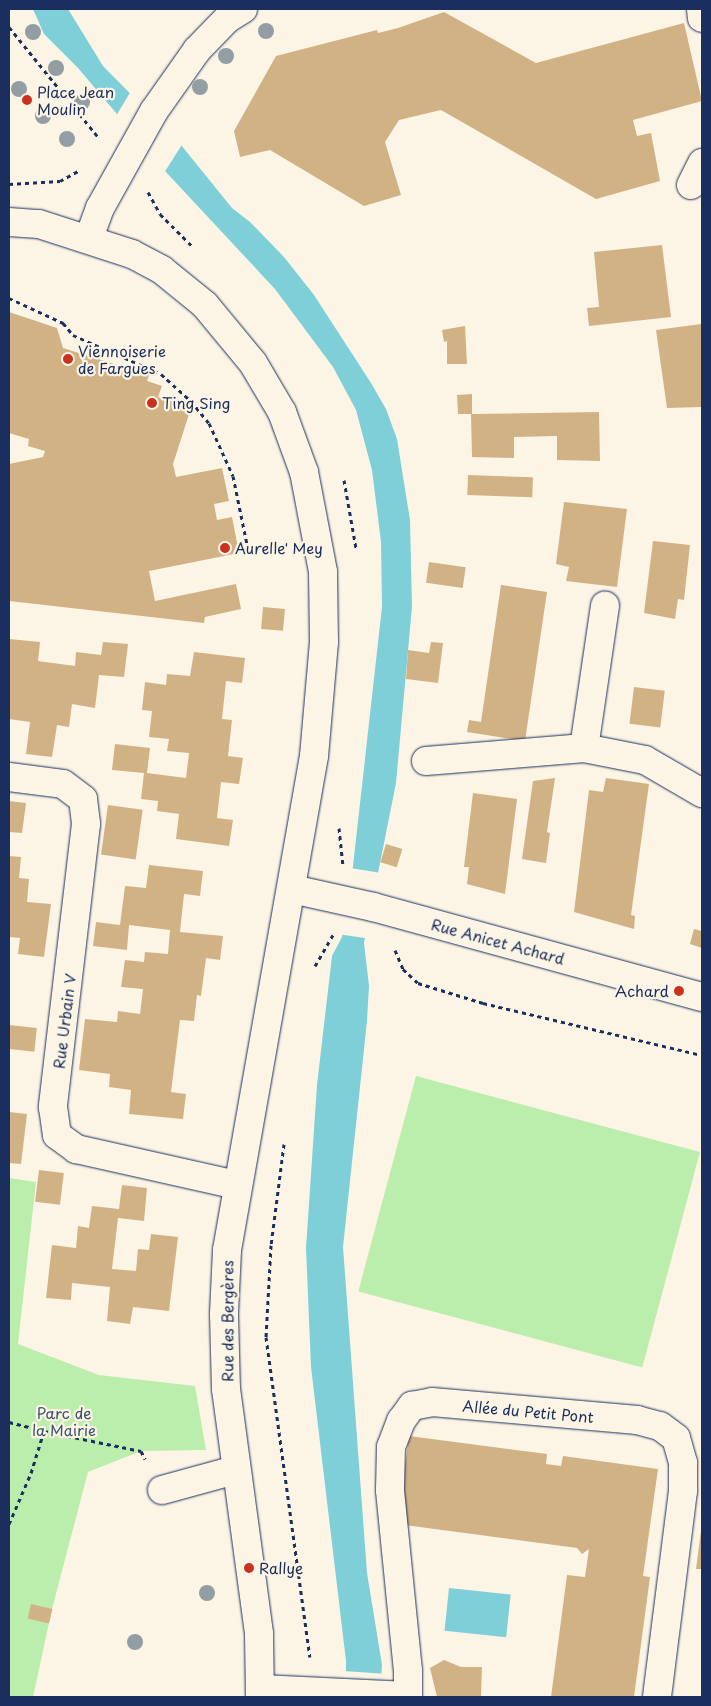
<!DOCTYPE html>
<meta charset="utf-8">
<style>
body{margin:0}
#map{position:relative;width:711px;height:1706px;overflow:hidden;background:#fcf5e5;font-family:"Playpen Sans",sans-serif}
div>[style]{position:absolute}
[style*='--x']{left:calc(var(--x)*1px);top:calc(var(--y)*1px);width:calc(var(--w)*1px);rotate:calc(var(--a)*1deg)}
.green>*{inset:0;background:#bbedad;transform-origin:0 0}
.water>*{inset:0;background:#7fcfd9;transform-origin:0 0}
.pier>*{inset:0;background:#fcf5e5;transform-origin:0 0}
.building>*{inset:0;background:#d1b285;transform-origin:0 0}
.path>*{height:3px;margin-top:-1.5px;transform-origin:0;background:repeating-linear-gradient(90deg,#1b2f5e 0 4px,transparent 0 8px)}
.roads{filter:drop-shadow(0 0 1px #1b2f5e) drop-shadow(0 0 1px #1b2f5e)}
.minor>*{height:28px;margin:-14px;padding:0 14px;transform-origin:14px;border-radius:14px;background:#fcf5e5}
.trees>*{width:16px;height:16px;margin:-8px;border-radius:50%;background:#929da4}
.dots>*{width:14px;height:14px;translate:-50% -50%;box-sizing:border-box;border:2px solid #fcf5e5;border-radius:50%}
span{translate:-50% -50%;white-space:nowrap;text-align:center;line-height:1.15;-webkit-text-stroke:4.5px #fcf5e5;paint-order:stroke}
.poi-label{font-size:15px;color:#1b2f5e}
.left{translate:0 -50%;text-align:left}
.right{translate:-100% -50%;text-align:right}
.street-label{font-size:15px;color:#1b2f5e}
.park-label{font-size:15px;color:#3b556e}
.frame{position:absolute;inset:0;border:10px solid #1b2f5e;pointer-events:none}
</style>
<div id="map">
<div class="green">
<i style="left:416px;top:1076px;width:294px;height:223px;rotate:15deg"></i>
<i style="clip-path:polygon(9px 1178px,36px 1182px,18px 1344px,99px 1375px,195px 1386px,206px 1450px,141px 1451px,88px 1472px,52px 1609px,33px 1697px,9px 1697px)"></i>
</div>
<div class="water">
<i style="clip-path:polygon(33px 9px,68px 9px,103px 66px,181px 145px,232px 208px,250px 222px,284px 257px,314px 295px,371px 383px,386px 409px,397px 439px,410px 520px,412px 607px,396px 783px,364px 943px,369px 986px,367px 1021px,343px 1247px,367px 1573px,382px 1665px,380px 1697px,346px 1697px,346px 1661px,311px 1367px,306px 1248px,317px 1085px,332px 956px,342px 937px,353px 866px,382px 607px,381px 542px,372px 470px,356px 410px,333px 367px,275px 289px,165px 171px,78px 68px,44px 34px)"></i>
<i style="left:449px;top:1588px;width:62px;height:43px;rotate:6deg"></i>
</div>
<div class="pier">
<i style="clip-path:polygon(131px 91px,183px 143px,164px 173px,116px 116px)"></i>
<i style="left:350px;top:868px;width:30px;height:67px;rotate:9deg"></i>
<i style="left:343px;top:1671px;width:41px;height:26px;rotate:4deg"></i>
</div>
<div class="building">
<i style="clip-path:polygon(444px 12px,536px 63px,684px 23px,702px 101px,633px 120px,637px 136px,651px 133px,660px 181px,596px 199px,441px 110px,399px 120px,385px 142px,401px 195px,364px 206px,270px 150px,240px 157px,234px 131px,276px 56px,377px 30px,378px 33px,398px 28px)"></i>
<i style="clip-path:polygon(662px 245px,671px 317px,589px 326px,587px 308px,599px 307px,594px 252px)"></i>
<i style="clip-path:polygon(9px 312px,57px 328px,63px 348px,149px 375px,147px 381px,162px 386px,158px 397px,191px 408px,173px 464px,176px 477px,222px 468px,229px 501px,214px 504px,217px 520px,232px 517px,239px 553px,149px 571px,155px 601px,236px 584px,241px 609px,205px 617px,204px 623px,9px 601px,9px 464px,43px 457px,45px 451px,28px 446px,29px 439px,9px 433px)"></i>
<i style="clip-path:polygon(701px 324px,702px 407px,667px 408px,656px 330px)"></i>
<i style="clip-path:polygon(465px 326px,467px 364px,447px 364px,447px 341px,444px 342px,442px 330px)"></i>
<i style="clip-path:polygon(472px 394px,472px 414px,599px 412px,600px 461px,557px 460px,557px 436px,514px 437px,514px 458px,472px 457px,471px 414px,458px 414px,457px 395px)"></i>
<i style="left:468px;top:475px;width:65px;height:20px;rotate:2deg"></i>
<i style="clip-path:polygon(564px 502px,627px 509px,617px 587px,566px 581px,569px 567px,556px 564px)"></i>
<i style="clip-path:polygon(653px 541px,690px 545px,684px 600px,678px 599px,675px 619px,644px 613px)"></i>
<i style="left:429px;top:562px;width:37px;height:21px;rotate:8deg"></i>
<i style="clip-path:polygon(501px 585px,547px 592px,525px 741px,467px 732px,469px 720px,481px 722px)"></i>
<i style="left:263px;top:607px;width:22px;height:22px;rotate:5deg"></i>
<i style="clip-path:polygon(9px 639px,40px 642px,38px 661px,75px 666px,76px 652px,101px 655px,103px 642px,128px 644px,124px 677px,99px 675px,95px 708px,72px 704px,69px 727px,57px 725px,52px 757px,26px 754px,30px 722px,9px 719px)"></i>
<i style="clip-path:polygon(431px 642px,443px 643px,438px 683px,406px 679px,408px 650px,429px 653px)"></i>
<i style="clip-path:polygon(194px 652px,245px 658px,242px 683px,226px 681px,222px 719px,232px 720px,228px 756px,243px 758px,239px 784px,221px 782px,217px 818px,233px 820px,229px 846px,176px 839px,179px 814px,157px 811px,158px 801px,141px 799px,144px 773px,112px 770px,115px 744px,150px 748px,147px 773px,186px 778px,189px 753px,167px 751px,169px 739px,149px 737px,152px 711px,142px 710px,145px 682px,166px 685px,167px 674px,190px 676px)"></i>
<i style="left:634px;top:687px;width:31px;height:37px;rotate:7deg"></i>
<i style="clip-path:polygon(555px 778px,547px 832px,550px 833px,546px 863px,522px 859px,533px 781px)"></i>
<i style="clip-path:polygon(606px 778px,649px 784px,631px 915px,635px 916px,634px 929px,574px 912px,589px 790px,603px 792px)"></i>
<i style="clip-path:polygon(473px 793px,517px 799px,505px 894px,467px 884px,469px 867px,464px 867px)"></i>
<i style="clip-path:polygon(9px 801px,26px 803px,22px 833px,9px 832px)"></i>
<i style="left:108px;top:805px;width:35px;height:50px;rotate:8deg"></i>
<i style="left:386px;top:844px;width:17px;height:19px;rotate:17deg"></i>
<i style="clip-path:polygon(9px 856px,21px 857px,19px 878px,29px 879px,27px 902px,51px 904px,44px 957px,18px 954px,20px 938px,9px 937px)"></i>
<i style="clip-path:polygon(149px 865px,203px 871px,200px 896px,184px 894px,180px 932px,223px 936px,220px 960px,206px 958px,201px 996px,197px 995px,194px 1021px,180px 1020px,171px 1092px,186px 1094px,183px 1119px,129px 1114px,131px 1090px,109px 1087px,110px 1074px,79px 1070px,85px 1019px,117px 1022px,118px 1011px,140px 1014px,143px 989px,121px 987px,125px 960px,144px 962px,145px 952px,168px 954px,170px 930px,129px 925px,127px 950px,93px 946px,96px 922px,120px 925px,125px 886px,146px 888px)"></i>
<i style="clip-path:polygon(694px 929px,702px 931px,702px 948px,690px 944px)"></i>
<i style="left:9px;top:1025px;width:28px;height:24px;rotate:6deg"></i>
<i style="clip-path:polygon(9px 1112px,27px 1114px,21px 1164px,9px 1163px)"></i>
<i style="left:39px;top:1170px;width:25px;height:32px;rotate:7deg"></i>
<i style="clip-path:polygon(122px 1185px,147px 1188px,144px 1221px,118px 1218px,112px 1269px,136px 1271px,138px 1249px,149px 1250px,151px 1234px,178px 1237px,169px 1311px,133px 1307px,130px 1324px,107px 1321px,110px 1287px,72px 1283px,71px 1300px,46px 1298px,52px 1245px,76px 1248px,78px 1226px,89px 1228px,92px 1206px,119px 1209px)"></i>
<i style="clip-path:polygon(409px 1436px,547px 1454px,546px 1464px,561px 1466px,563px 1456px,658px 1469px,643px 1576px,650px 1577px,634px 1697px,551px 1697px,567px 1575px,585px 1577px,589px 1549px,582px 1554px,577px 1548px,397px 1524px)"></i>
<i style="clip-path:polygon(701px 1531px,702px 1531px,702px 1569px,696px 1569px)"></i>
<i style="left:31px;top:1604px;width:22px;height:15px;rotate:13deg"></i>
<i style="clip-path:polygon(444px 1660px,461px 1667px,482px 1667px,481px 1697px,437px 1697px,430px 1668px)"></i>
</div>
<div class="path">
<i style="--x:9;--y:27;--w:143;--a:51"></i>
<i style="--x:9;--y:184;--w:51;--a:-3.4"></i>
<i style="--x:60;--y:181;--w:23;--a:-29"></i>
<i style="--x:148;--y:192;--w:25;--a:61"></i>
<i style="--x:160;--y:214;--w:47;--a:45"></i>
<i style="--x:9;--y:298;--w:60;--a:24.8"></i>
<i style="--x:63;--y:323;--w:16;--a:50"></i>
<i style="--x:73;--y:335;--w:96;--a:23.9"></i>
<i style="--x:161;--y:374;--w:40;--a:42"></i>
<i style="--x:191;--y:401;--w:28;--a:51"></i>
<i style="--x:209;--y:423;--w:58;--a:65.6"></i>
<i style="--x:233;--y:476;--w:75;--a:78.4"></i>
<i style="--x:344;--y:480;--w:69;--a:80"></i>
<i style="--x:339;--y:828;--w:36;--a:84"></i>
<i style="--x:395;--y:950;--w:21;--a:67"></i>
<i style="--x:403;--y:969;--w:21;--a:43"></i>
<i style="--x:418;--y:983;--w:68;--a:17.1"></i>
<i style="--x:483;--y:1003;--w:225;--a:13.4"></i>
<i style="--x:315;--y:966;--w:36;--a:-60"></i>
<i style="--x:284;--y:1144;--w:102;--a:97.3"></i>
<i style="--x:271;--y:1245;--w:92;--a:93.1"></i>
<i style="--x:266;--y:1337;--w:323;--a:82.2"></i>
<i style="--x:9;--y:1422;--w:36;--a:14"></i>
<i style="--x:9;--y:1524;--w:56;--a:-66.7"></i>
<i style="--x:31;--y:1473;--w:44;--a:-72.8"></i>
<i style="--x:44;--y:1431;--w:99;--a:11.7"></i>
<i style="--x:141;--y:1451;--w:9;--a:63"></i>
</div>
<div class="roads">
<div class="minor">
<i style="--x:701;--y:9;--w:9;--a:84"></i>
<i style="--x:691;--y:185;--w:25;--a:-63"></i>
<i style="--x:9;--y:222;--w:30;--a:4"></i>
<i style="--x:39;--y:224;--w:98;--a:17.9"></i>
<i style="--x:132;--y:254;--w:34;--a:28"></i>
<i style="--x:162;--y:270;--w:55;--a:39.1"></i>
<i style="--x:205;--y:305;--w:75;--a:50.4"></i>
<i style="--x:253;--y:363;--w:57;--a:59.4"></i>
<i style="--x:282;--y:412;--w:64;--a:69.9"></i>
<i style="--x:304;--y:472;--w:102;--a:79.2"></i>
<i style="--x:323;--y:572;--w:70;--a:89.2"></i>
<i style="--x:324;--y:642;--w:114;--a:95"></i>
<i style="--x:314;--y:756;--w:502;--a:99.99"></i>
<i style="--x:227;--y:1250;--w:64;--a:92.7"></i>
<i style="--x:224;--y:1314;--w:75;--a:88.5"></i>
<i style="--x:226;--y:1389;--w:247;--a:82.3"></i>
<i style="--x:259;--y:1634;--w:63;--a:89.1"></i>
<i style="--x:89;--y:238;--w:32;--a:-70"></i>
<i style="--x:100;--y:208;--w:111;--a:-60.9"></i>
<i style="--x:154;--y:111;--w:75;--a:-54.8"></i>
<i style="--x:197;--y:50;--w:43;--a:-45.9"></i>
<i style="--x:227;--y:19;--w:19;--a:-32"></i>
<i style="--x:584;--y:748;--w:144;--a:-81.6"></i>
<i style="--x:426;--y:761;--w:159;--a:-4.7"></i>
<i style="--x:584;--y:748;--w:62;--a:11.1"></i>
<i style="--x:645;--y:760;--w:66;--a:30.1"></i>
<i style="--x:9;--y:777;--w:54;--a:7.4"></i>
<i style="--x:63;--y:784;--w:25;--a:37"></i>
<i style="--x:83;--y:799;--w:25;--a:83"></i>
<i style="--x:86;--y:824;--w:285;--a:96.7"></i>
<i style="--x:53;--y:1107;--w:28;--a:82"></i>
<i style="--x:57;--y:1135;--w:24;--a:36"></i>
<i style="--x:76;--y:1149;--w:165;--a:12.6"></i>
<i style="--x:292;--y:889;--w:83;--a:12.5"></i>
<i style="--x:373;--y:907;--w:341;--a:15.3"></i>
<i style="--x:162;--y:1490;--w:76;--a:-15.3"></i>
<i style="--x:261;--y:1689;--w:147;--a:2.7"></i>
<i style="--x:408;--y:1697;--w:26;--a:-90"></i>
<i style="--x:408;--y:1671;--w:182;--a:-95.7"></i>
<i style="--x:390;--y:1490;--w:43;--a:-88.7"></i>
<i style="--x:391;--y:1447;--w:28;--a:-69"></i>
<i style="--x:401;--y:1421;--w:19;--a:-54"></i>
<i style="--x:412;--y:1406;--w:20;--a:-11"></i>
<i style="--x:432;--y:1402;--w:206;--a:5"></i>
<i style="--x:637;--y:1420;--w:24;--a:15"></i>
<i style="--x:660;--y:1426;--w:20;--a:37"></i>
<i style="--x:676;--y:1438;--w:26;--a:74"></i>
<i style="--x:683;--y:1463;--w:28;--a:90"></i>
<i style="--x:683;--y:1491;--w:208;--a:97.2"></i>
</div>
</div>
<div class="trees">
<i style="left:266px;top:31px"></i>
<i style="left:33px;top:32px"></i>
<i style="left:226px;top:56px"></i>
<i style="left:56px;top:68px"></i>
<i style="left:200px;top:87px"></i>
<i style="left:19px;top:89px"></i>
<i style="left:82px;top:102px"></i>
<i style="left:43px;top:116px"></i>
<i style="left:67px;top:139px"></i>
<i style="left:207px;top:1593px"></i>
<i style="left:135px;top:1642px"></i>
</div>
<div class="dots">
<i style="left:27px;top:100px;background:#c8321e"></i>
<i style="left:68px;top:359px;background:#c8321e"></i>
<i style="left:152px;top:403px;background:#c8321e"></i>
<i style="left:225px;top:548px;background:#c8321e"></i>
<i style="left:679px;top:991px;background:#c8321e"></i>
<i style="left:249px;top:1568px;background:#c8321e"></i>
</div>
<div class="poi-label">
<span class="left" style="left:37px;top:100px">Place Jean<br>Moulin</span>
<span class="left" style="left:78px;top:359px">Viennoiserie<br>de Fargues</span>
<span class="left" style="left:162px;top:403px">Ting Sing</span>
<span class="left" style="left:235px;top:548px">Aurelle' Mey</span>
<span class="right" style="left:669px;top:991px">Achard</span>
<span class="left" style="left:259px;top:1568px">Rallye</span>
</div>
<div class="street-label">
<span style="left:498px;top:941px;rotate:15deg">Rue Anicet Achard</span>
<span style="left:64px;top:1021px;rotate:-83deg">Rue Urbain V</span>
<span style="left:227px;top:1321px;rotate:-90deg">Rue des Bergères</span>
<span style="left:528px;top:1411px;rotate:5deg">Allée du Petit Pont</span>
</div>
<div class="park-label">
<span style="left:64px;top:1421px">Parc de<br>la Mairie</span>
</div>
<div class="frame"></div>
</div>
